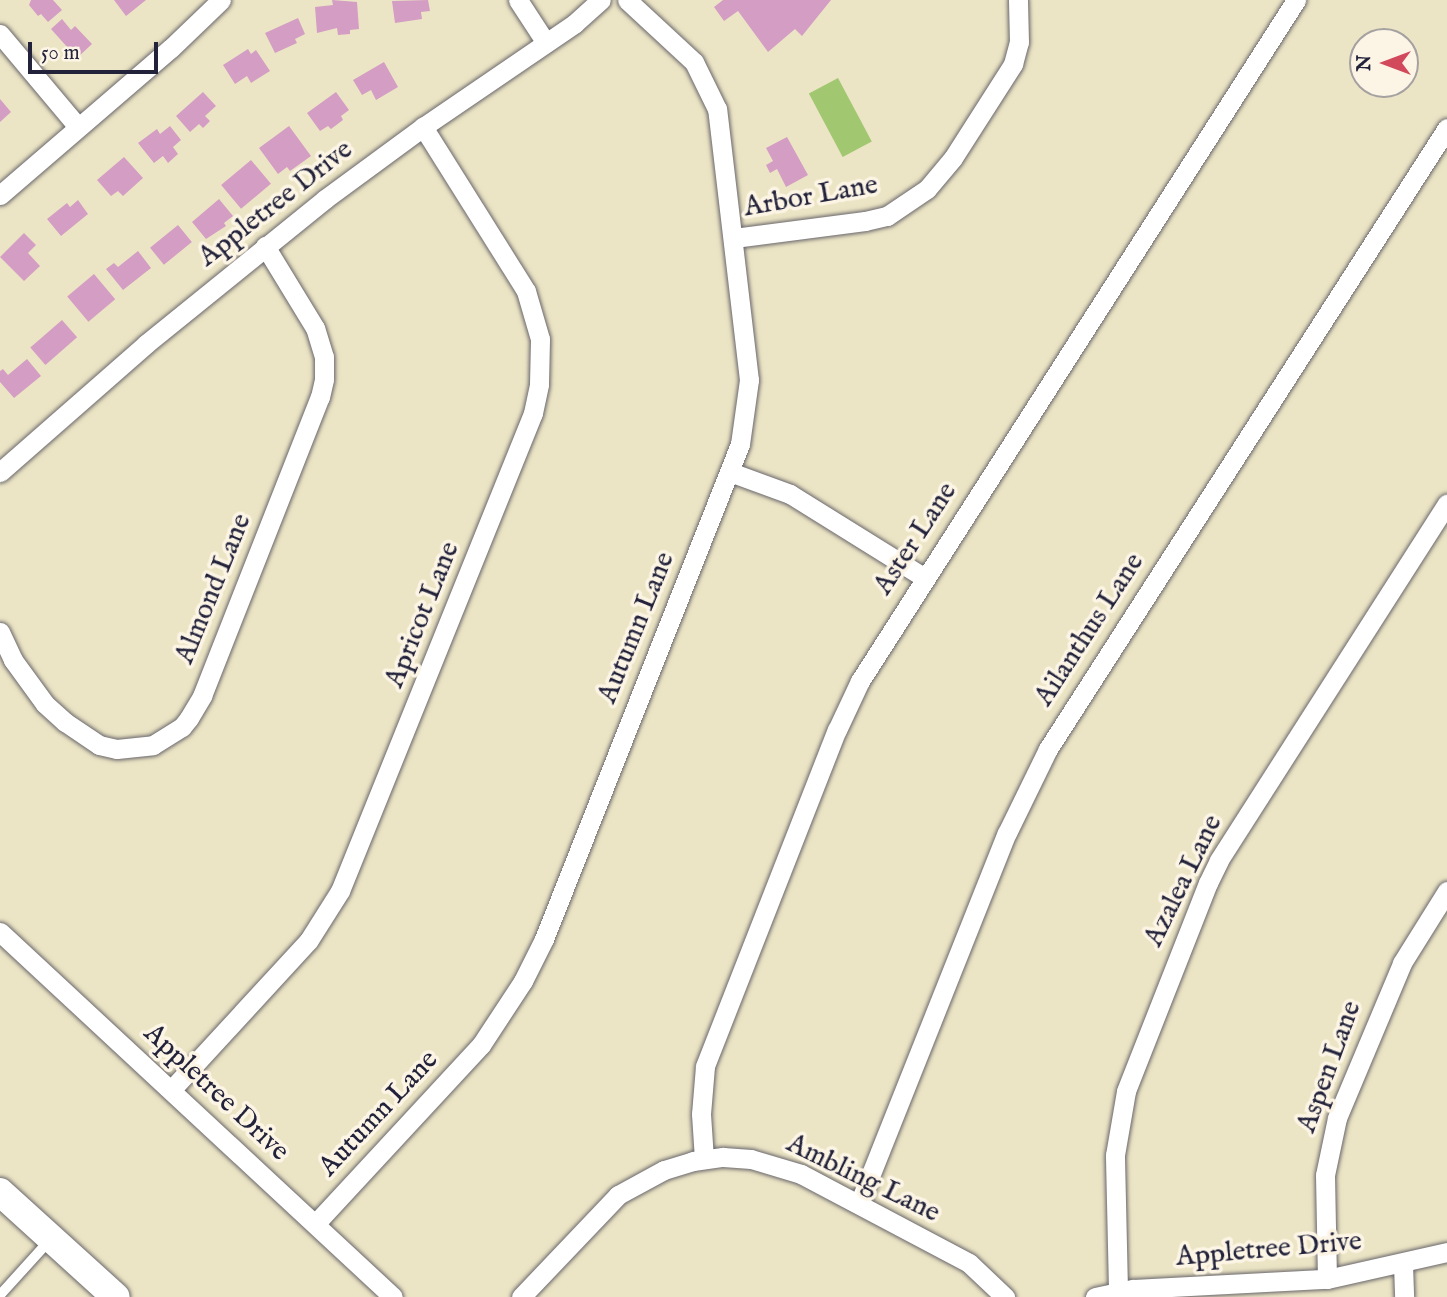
<!DOCTYPE html>
<style>
body{margin:0}
#map{position:relative;width:1447px;height:1297px;overflow:hidden;background:#ece5c5;font-family:"IM FELL English",serif}
div>[style]{position:absolute}
[style*='--x']{left:calc(var(--x)*1px);top:calc(var(--y)*1px);width:calc(var(--w)*1px);rotate:calc(var(--a)*1deg)}
.green>*{inset:0;background:#a2c771;transform-origin:0 0}
.building>*{inset:0;background:#d49dc3;transform-origin:0 0}
.roads{filter:drop-shadow(0 0 2px #69666b) drop-shadow(0 0 2px #69666b)}
.service>*{height:10px;margin:-5px;padding:0 5px;transform-origin:5px;border-radius:5px;background:#fff}
.minor>*{height:19px;margin:-9.5px;padding:0 9.5px;transform-origin:9.5px;border-radius:9.5px;background:#fff}
.secondary>*{height:28px;margin:-14px;padding:0 14px;transform-origin:14px;border-radius:14px;background:#fff}
span{translate:-50% -50%;white-space:nowrap;text-align:center;line-height:1.15;-webkit-text-stroke:7px #fcf5e5;paint-order:stroke}
.street-label{font-size:28px;color:#22223b}
.north{position:absolute;left:1349px;top:28px;width:70px;height:70px;box-sizing:border-box;background:#fcf5e5;border:2px solid #a5a1a1;border-radius:50%;rotate:270deg;font-size:19px;font-weight:700;line-height:28px;text-align:center;color:#22223b}
.north::after{content:'';display:block;margin:auto;width:24px;height:32px;background:#d1495b;clip-path:polygon(50% 0,100% 100%,50% 72%,0 100%)}
.scale{position:absolute;left:28px;top:42px;width:130px;height:32px;box-sizing:border-box;border:4px solid #22223b;border-top:0;padding-left:9px;font-size:21px;line-height:24px;white-space:nowrap;color:#22223b;-webkit-text-stroke:5px #fcf5e5;paint-order:stroke}
</style>
<div id="map">
<div class="green">
<i style="left:838px;top:78px;width:72px;height:33px;rotate:62deg"></i>
</div>
<div class="building">
<i style="clip-path:polygon(31px 0,53px 0,62px 10px,48px 22px,41px 14px,38px 16px,29px 5px)"></i>
<i style="clip-path:polygon(114px 0,146px 0,126px 16px)"></i>
<i style="clip-path:polygon(332px 0,357px 2px,359px 29px,350px 30px,350px 34px,338px 35px,337px 28px,317px 33px,315px 7px,333px 5px)"></i>
<i style="clip-path:polygon(428px 0,430px 11px,421px 12px,422px 19px,395px 23px,392px 1px)"></i>
<i style="clip-path:polygon(723px 0,831px 0,802px 36px,795px 29px,768px 52px,738px 11px,724px 21px,714px 7px)"></i>
<i style="clip-path:polygon(298px 18px,305px 34px,295px 39px,297px 43px,275px 53px,265px 33px)"></i>
<i style="clip-path:polygon(62px 19px,71px 30px,75px 26px,92px 44px,77px 58px,51px 29px)"></i>
<i style="clip-path:polygon(248px 49px,251px 54px,256px 50px,270px 71px,251px 83px,247px 76px,235px 84px,223px 65px)"></i>
<i style="clip-path:polygon(384px 62px,398px 87px,376px 100px,371px 90px,362px 95px,353px 80px)"></i>
<i style="clip-path:polygon(203px 92px,216px 106px,205px 116px,210px 121px,203px 128px,199px 124px,190px 132px,176px 116px)"></i>
<i style="clip-path:polygon(336px 92px,349px 110px,341px 116px,343px 120px,331px 129px,328px 126px,320px 131px,307px 113px)"></i>
<i style="clip-path:polygon(0 99px,11px 112px,0 122px)"></i>
<i style="clip-path:polygon(170px 126px,181px 140px,173px 147px,178px 154px,168px 163px,163px 156px,154px 163px,138px 143px,157px 129px,160px 134px)"></i>
<i style="clip-path:polygon(289px 126px,311px 156px,290px 171px,287px 167px,278px 174px,259px 148px)"></i>
<i style="clip-path:polygon(787px 137px,808px 175px,786px 187px,777px 169px,770px 173px,766px 165px,773px 161px,766px 148px)"></i>
<i style="clip-path:polygon(124px 157px,143px 178px,123px 196px,118px 191px,111px 196px,97px 180px)"></i>
<i style="left:251px;top:160px;width:31px;height:39px;rotate:50deg"></i>
<i style="clip-path:polygon(219px 199px,233px 216px,224px 223px,226px 226px,206px 239px,192px 222px)"></i>
<i style="clip-path:polygon(78px 200px,88px 214px,61px 236px,47px 219px,67px 203px,70px 207px)"></i>
<i style="left:178px;top:225px;width:22px;height:36px;rotate:51deg"></i>
<i style="clip-path:polygon(24px 233px,36px 245px,28px 253px,40px 266px,24px 281px,0 257px)"></i>
<i style="clip-path:polygon(138px 251px,151px 268px,123px 290px,106px 269px,114px 263px,118px 267px)"></i>
<i style="left:94px;top:274px;width:33px;height:35px;rotate:50deg"></i>
<i style="left:62px;top:320px;width:23px;height:42px;rotate:49deg"></i>
<i style="clip-path:polygon(27px 359px,41px 376px,14px 398px,0 382px,0 371px,3px 369px,8px 375px)"></i>
</div>
<div class="roads">
<div class="service">
<i style="--x:0;--y:1295;--w:73;--a:-47.8"></i>
</div>
<div class="minor">
<i style="--x:518;--y:0;--w:51;--a:56.9"></i>
<i style="--x:0;--y:34;--w:121;--a:50"></i>
<i style="--x:0;--y:195;--w:225;--a:-40.7"></i>
<i style="--x:171;--y:48;--w:69;--a:-43.8"></i>
<i style="--x:734;--y:238;--w:132;--a:-7.4"></i>
<i style="--x:865;--y:221;--w:23;--a:-13"></i>
<i style="--x:887;--y:216;--w:48;--a:-34"></i>
<i style="--x:927;--y:189;--w:40;--a:-50"></i>
<i style="--x:953;--y:158;--w:112;--a:-57.4"></i>
<i style="--x:1013;--y:64;--w:23;--a:-75"></i>
<i style="--x:1019;--y:42;--w:42;--a:-91.4"></i>
<i style="--x:0;--y:472;--w:194;--a:-41.2"></i>
<i style="--x:146;--y:344;--w:230;--a:-39"></i>
<i style="--x:325;--y:199;--w:122;--a:-36.3"></i>
<i style="--x:423;--y:127;--w:183;--a:-34.3"></i>
<i style="--x:574;--y:24;--w:36;--a:-42"></i>
<i style="--x:730;--y:472;--w:64;--a:20.1"></i>
<i style="--x:790;--y:494;--w:159;--a:31.9"></i>
<i style="--x:0;--y:632;--w:31;--a:65"></i>
<i style="--x:13;--y:660;--w:54;--a:54"></i>
<i style="--x:45;--y:704;--w:27;--a:42"></i>
<i style="--x:65;--y:722;--w:41;--a:34.1"></i>
<i style="--x:99;--y:745;--w:18;--a:13"></i>
<i style="--x:117;--y:749;--w:36;--a:-6"></i>
<i style="--x:153;--y:745;--w:34;--a:-32"></i>
<i style="--x:182;--y:727;--w:11;--a:-52"></i>
<i style="--x:189;--y:718;--w:26;--a:-59"></i>
<i style="--x:202;--y:696;--w:321;--a:-68.5"></i>
<i style="--x:320;--y:397;--w:18;--a:-77"></i>
<i style="--x:324;--y:379;--w:22;--a:-90"></i>
<i style="--x:324;--y:357;--w:30;--a:-107"></i>
<i style="--x:315;--y:328;--w:96;--a:-121.4"></i>
<i style="--x:0;--y:932;--w:536;--a:42.88"></i>
<i style="--x:172;--y:1089;--w:202;--a:-47.4"></i>
<i style="--x:309;--y:940;--w:58;--a:-57.7"></i>
<i style="--x:340;--y:891;--w:515;--a:-68.01"></i>
<i style="--x:533;--y:413;--w:30;--a:-78"></i>
<i style="--x:539;--y:384;--w:45;--a:-88.7"></i>
<i style="--x:540;--y:339;--w:50;--a:-106.3"></i>
<i style="--x:526;--y:291;--w:194;--a:-122.1"></i>
<i style="--x:704;--y:1159;--w:45;--a:-93.8"></i>
<i style="--x:701;--y:1114;--w:48;--a:-85.2"></i>
<i style="--x:705;--y:1066;--w:361;--a:-68.6"></i>
<i style="--x:837;--y:730;--w:54;--a:-64.9"></i>
<i style="--x:860;--y:681;--w:809;--a:-57.37"></i>
<i style="--x:859;--y:1204;--w:399;--a:-68.3"></i>
<i style="--x:1007;--y:833;--w:93;--a:-64"></i>
<i style="--x:1048;--y:749;--w:738;--a:-57.28"></i>
<i style="--x:316;--y:1223;--w:243;--a:-47.2"></i>
<i style="--x:481;--y:1045;--w:77;--a:-56.7"></i>
<i style="--x:523;--y:981;--w:47;--a:-63.4"></i>
<i style="--x:544;--y:939;--w:532;--a:-68.4"></i>
<i style="--x:740;--y:444;--w:65;--a:-82"></i>
<i style="--x:749;--y:380;--w:273;--a:-96.7"></i>
<i style="--x:717;--y:109;--w:52;--a:-116.1"></i>
<i style="--x:694;--y:62;--w:91;--a:-137.2"></i>
<i style="--x:1403;--y:1264;--w:33;--a:88"></i>
<i style="--x:1327;--y:1279;--w:104;--a:-91.1"></i>
<i style="--x:1325;--y:1175;--w:58;--a:-78.1"></i>
<i style="--x:1337;--y:1118;--w:168;--a:-67.2"></i>
<i style="--x:1402;--y:963;--w:85;--a:-58"></i>
<i style="--x:1118;--y:1290;--w:135;--a:-91.3"></i>
<i style="--x:1115;--y:1155;--w:65;--a:-80.2"></i>
<i style="--x:1126;--y:1091;--w:224;--a:-68.5"></i>
<i style="--x:1208;--y:883;--w:25;--a:-64"></i>
<i style="--x:1219;--y:860;--w:423;--a:-57.4"></i>
<i style="--x:521;--y:1297;--w:141;--a:-46.4"></i>
<i style="--x:618;--y:1195;--w:52;--a:-28.5"></i>
<i style="--x:664;--y:1170;--w:30;--a:-17"></i>
<i style="--x:693;--y:1161;--w:30;--a:-8"></i>
<i style="--x:723;--y:1157;--w:28;--a:4"></i>
<i style="--x:751;--y:1159;--w:52;--a:16.7"></i>
<i style="--x:801;--y:1174;--w:190;--a:27.9"></i>
<i style="--x:969;--y:1263;--w:50;--a:43.4"></i>
<i style="--x:1095;--y:1297;--w:39;--a:-12"></i>
<i style="--x:1133;--y:1289;--w:194;--a:-3"></i>
<i style="--x:1327;--y:1279;--w:123;--a:-12.7"></i>
</div>
<div class="secondary">
<i style="--x:0;--y:1192;--w:156;--a:42.2"></i>
</div>
</div>
<div class="street-label">
<span style="left:811px;top:197px;rotate:-10deg">Arbor Lane</span>
<span style="left:276px;top:204px;rotate:-38deg">Appletree Drive</span>
<span style="left:916px;top:539px;rotate:-57deg">Aster Lane</span>
<span style="left:214px;top:589px;rotate:-68deg">Almond Lane</span>
<span style="left:423px;top:615px;rotate:-68deg">Apricot Lane</span>
<span style="left:637px;top:628px;rotate:-68deg">Autumn Lane</span>
<span style="left:1090px;top:630px;rotate:-57deg">Ailanthus Lane</span>
<span style="left:1184px;top:881px;rotate:-64deg">Azalea Lane</span>
<span style="left:1330px;top:1067px;rotate:-70deg">Aspen Lane</span>
<span style="left:216px;top:1093px;rotate:43deg">Appletree Drive</span>
<span style="left:379px;top:1114px;rotate:-47deg">Autumn Lane</span>
<span style="left:863px;top:1179px;rotate:26deg">Ambling Lane</span>
<span style="left:1269px;top:1250px;rotate:-5deg">Appletree Drive</span>
</div>
<div class="north">N</div>
<div class="scale">50 m</div>
</div>
